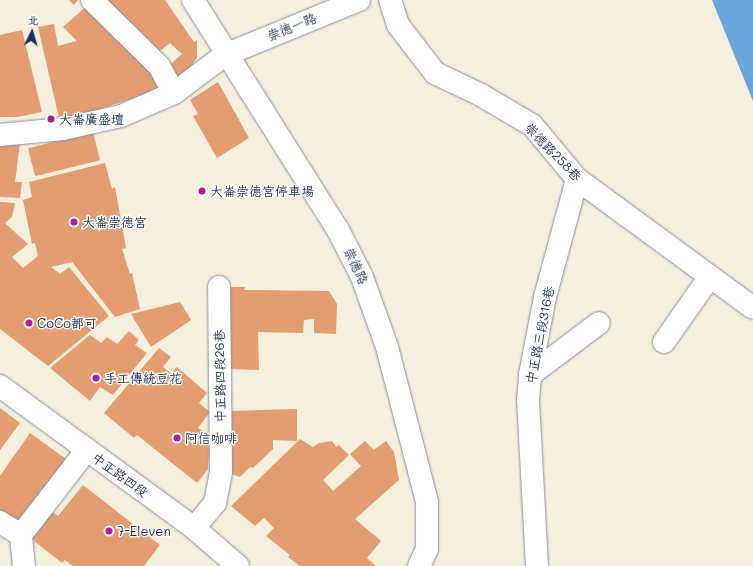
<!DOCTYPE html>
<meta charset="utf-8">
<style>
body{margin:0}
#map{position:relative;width:753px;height:566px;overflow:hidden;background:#f5efde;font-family:Mali,"LXGW WenKai TC",sans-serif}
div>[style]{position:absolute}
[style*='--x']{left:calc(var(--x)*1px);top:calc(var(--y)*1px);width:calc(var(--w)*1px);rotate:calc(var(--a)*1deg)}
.water>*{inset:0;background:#69a5da}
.building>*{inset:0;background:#e49c71;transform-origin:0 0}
.roads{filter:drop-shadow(0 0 1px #888f9e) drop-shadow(0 0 1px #888f9e)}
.minor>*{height:22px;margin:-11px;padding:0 11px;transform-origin:11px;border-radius:11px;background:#fff}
.major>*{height:22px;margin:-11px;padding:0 11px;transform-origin:11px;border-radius:11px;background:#fff}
.dots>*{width:11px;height:11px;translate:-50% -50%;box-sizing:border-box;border:2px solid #fdfcf7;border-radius:50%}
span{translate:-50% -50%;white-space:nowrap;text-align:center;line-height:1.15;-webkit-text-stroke:3px #fdfcf7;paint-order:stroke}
.street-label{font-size:13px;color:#1b2f5e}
.poi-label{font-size:13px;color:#1b2f5e}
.left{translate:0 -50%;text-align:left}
.north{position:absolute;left:12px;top:12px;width:40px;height:40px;-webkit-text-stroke:3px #fdfcf7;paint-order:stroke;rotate:5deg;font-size:11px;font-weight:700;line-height:16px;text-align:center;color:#1b2f5e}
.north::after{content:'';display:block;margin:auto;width:14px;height:18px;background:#1b2f5e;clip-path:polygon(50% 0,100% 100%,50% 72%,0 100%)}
</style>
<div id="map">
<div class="water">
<i style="clip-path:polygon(712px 0,753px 0,753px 101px)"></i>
</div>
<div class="building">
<i style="clip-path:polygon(69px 0,78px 0,74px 5px)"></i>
<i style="clip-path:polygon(99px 0,165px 0,194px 42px,197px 40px,197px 58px,187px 71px,176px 79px,167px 67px,182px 54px,170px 43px,155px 55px)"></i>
<i style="clip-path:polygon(90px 3px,157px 75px,162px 89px,88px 113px,59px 118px,38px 27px,54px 24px,58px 46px,77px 41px,63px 27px)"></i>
<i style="clip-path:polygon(22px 30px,42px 112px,17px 117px,0 117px,0 35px)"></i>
<i style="clip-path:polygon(218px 82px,249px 138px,217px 158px,193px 116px,198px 114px,190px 100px)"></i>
<i style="left:93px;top:132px;width:29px;height:67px;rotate:76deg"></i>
<i style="clip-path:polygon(20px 143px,15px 182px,22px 182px,20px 198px,0 197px,0 144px)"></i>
<i style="clip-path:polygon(105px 163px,112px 189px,115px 187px,126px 248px,122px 249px,130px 274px,132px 273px,140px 309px,115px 317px,72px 262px,51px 267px,60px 274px,69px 267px,109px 316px,48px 366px,0 329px,0 202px,15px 203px,12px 217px,5px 223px,28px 244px,12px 257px,23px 268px,38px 256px,35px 243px,32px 244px,23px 200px,32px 197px,29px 182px)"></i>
<i style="clip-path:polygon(229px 287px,245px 287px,244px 290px,329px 291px,337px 304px,336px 334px,314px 333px,314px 319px,304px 320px,303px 333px,258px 332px,259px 370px,230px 369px)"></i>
<i style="clip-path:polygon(180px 302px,191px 320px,151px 347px,131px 314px)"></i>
<i style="clip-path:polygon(129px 331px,139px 340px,135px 345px,147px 353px,113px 395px,100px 387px,90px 401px,50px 368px,90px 335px,101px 343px,107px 337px,117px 344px)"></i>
<i style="clip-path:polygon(159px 348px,171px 357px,163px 367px,171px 373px,177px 367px,207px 393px,199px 403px,210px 412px,198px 428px,210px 435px,208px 469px,197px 483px,137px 435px,134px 438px,104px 413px)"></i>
<i style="clip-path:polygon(0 408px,20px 423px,0 450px)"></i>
<i style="clip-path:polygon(297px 409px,297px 441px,273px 440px,273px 449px,253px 468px,250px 467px,240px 477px,231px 474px,231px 411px)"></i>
<i style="clip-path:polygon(30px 433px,70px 462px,18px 528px,0 515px,0 476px)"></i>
<i style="clip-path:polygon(300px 439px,313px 447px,319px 443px,332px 441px,336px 447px,339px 445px,349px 455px,323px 480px,333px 491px,361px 466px,350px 454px,365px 441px,374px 450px,386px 441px,394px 452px,399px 480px,355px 519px,381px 541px,367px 558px,376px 566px,300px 566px,288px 557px,290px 555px,266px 536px,274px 528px,264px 518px,255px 526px,231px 506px)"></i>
<i style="clip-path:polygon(83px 485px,160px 545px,144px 566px,73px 566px,65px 560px,62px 563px,29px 537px,49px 509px,58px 516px)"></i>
</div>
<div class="roads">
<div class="minor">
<i style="--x:92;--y:0;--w:94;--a:44.6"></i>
<i style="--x:159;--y:66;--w:31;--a:61"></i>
<i style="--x:193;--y:0;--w:272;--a:57.8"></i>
<i style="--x:338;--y:230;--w:53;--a:62.9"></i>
<i style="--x:362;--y:277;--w:74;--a:70.3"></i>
<i style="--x:387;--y:347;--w:160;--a:75.5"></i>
<i style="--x:427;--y:502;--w:47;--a:90"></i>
<i style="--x:427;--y:549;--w:19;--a:115"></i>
<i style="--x:390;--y:0;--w:26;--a:72"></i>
<i style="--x:398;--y:25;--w:61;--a:52.4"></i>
<i style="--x:435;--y:73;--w:51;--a:25.6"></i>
<i style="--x:481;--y:95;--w:59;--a:30.5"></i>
<i style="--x:532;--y:125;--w:70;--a:50.2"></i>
<i style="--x:577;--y:179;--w:218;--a:36.2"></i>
<i style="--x:0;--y:135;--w:63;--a:-5.4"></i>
<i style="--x:63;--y:129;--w:59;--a:-12.6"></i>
<i style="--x:121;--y:116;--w:58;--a:-23.5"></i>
<i style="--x:174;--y:93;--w:64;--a:-36.7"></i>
<i style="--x:225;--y:55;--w:145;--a:-22.3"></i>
<i style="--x:664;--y:342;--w:78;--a:-54.9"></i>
<i style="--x:530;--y:375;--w:86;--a:-37"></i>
<i style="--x:0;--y:522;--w:25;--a:32"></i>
<i style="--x:194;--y:528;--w:33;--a:-50"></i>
<i style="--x:215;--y:503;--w:32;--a:-79"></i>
<i style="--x:221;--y:472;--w:185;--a:-90.6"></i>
<i style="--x:24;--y:566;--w:31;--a:-96"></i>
<i style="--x:21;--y:535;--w:106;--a:-52.3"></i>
<i style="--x:537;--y:566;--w:166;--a:-93.1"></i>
<i style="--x:528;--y:400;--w:25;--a:-85"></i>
<i style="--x:530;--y:375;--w:79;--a:-79.1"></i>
<i style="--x:545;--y:297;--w:122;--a:-74.8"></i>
</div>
<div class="major">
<i style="--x:0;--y:386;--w:240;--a:36.2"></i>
<i style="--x:194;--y:528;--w:58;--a:40.8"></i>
</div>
</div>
<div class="dots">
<i style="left:51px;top:119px;background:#b5179e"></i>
<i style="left:202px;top:191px;background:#b5179e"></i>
<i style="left:74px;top:222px;background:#b5179e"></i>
<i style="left:29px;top:323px;background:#b5179e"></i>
<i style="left:96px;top:378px;background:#b5179e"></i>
<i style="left:177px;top:438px;background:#b5179e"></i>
<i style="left:109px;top:531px;background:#b5179e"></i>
</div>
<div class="street-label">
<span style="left:292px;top:27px;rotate:-22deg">崇德一路</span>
<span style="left:553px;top:152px;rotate:46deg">崇德路258巷</span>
<span style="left:356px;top:266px;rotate:65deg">崇德路</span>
<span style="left:540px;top:335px;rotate:-79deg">中正路三段316巷</span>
<span style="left:220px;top:376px;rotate:-91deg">中正路四段26巷</span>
<span style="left:120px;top:475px;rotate:36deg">中正路四段</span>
</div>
<div class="poi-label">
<span class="left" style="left:59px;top:119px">大崙廣盛壇</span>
<span class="left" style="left:210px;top:191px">大崙崇德宮停車場</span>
<span class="left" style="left:82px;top:222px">大崙崇德宮</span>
<span class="left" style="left:37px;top:323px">CoCo都可</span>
<span class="left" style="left:104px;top:378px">手工傳統豆花</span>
<span class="left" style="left:185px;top:438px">阿信咖啡</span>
<span class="left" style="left:117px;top:531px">7-Eleven</span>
</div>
<div class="north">北</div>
</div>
